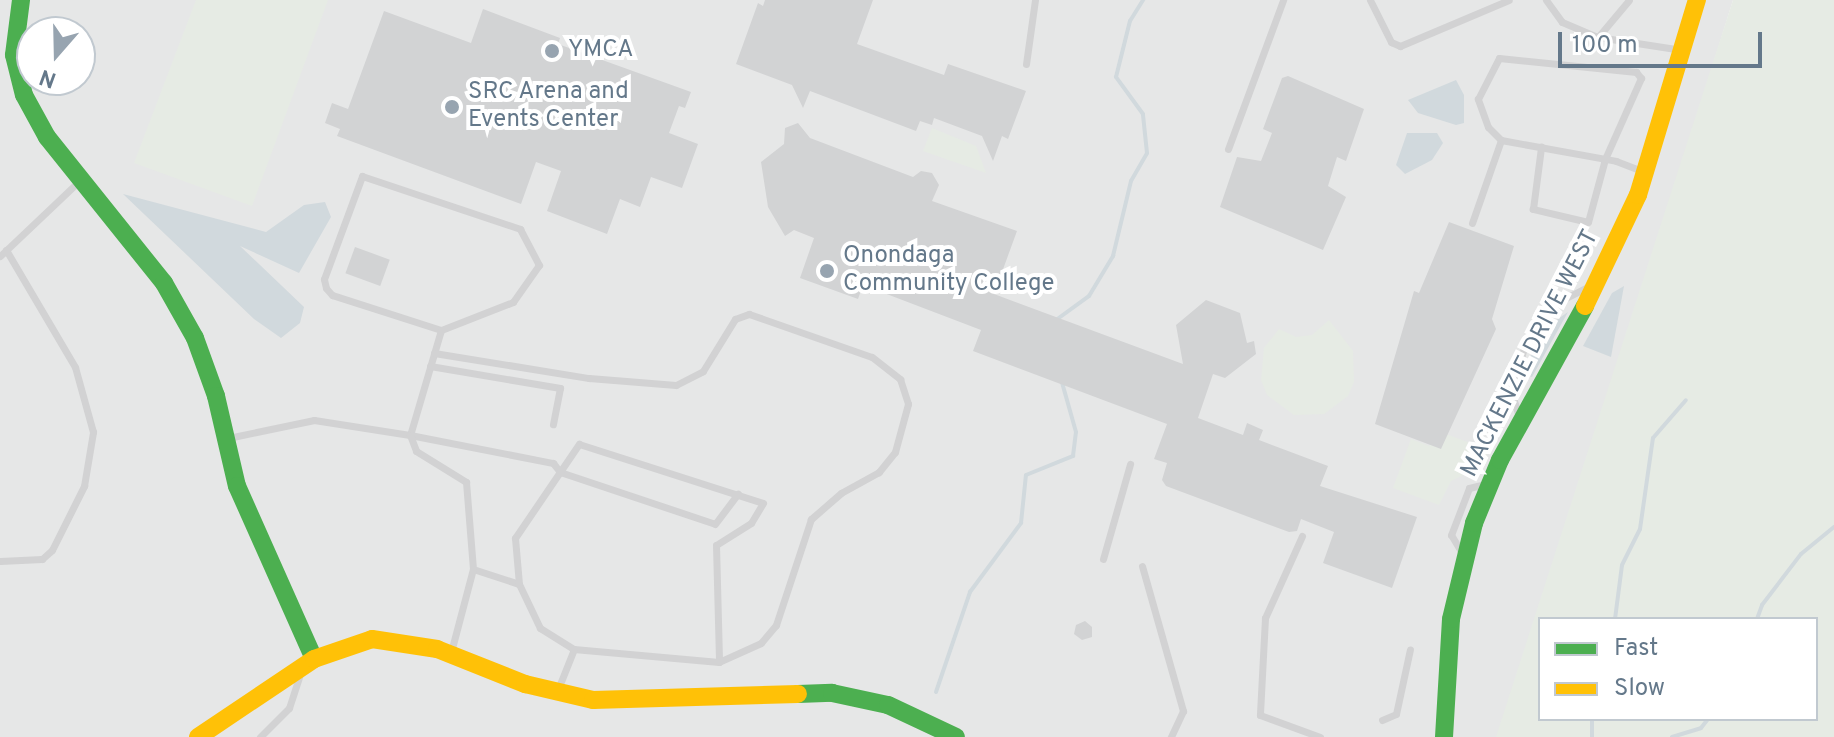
<!DOCTYPE html>
<style>
body{margin:0}
#map{position:relative;width:1834px;height:737px;overflow:hidden;background:#f7f7f6;font-family:Overpass,sans-serif}
div>[style]{position:absolute}
[style*='--x']{left:calc(var(--x)*1px);top:calc(var(--y)*1px);width:calc(var(--w)*1px);rotate:calc(var(--a)*1deg)}
.built>*{inset:0;background:#e6e7e7}
.green>*{inset:0;background:#e6ebe4}
.water>*{inset:0;background:#d1d9dd}
.stream>*{height:4px;margin:-2px;padding:0 2px;transform-origin:2px;border-radius:2px;background:#d1d9dd}
.building>*{inset:0;background:#d2d3d4;transform-origin:0 0}
.lane>*{height:7px;margin:-3.5px;padding:0 3.5px;transform-origin:3.5px;border-radius:3.5px;background:#d2d2d3}
.fast>*{height:18px;margin:-9px;padding:0 9px;transform-origin:9px;border-radius:9px;background:#4caf50}
.slow>*{height:18px;margin:-9px;padding:0 9px;transform-origin:9px;border-radius:9px;background:#ffc107}
.dots>*{width:22px;height:22px;translate:-50% -50%;box-sizing:border-box;border:4px solid #fff;border-radius:50%}
span{translate:-50% -50%;white-space:nowrap;text-align:center;line-height:1.15;-webkit-text-stroke:8px #fff;paint-order:stroke}
.poi-label{font-size:24px;color:#64788a}
.left{translate:0 -50%;text-align:left}
.street-label{font-size:24px;color:#64788a}
.legend{position:absolute;left:1538px;top:617px;width:280px;height:104px;box-sizing:border-box;background:#fff;border:2px solid #c1c9d0;margin:0;padding:10px 14px;list-style:none;font-size:24px;color:#64788a}
.legend li{display:flex;align-items:center;gap:16px;height:40px}
.legend b{width:40px;border:2px solid #c1c9d0}
.north{position:absolute;left:16px;top:16px;width:80px;height:80px;box-sizing:border-box;background:#fff;border:2px solid #c1c9d0;border-radius:50%;rotate:200deg;font-size:22px;font-weight:700;line-height:32px;text-align:center;color:#64788a}
.north::after{content:'';display:block;margin:auto;width:28px;height:36px;background:#97a4b0;clip-path:polygon(50% 0,100% 100%,50% 72%,0 100%)}
.scale{position:absolute;left:1558px;top:32px;width:204px;height:36px;box-sizing:border-box;border:4px solid #64788a;border-top:0;padding-left:10px;font-size:24px;line-height:28px;white-space:nowrap;color:#64788a;-webkit-text-stroke:6px #fff;paint-order:stroke}
</style>
<div id="map">
<div class="built">
<i style="clip-path:polygon(evenodd,0 0,1733px 0,1504px 737px,0 737px,0 0,32px 32px,80px 32px,80px 80px,32px 80px,32px 32px)"></i>
</div>
<div class="green">
<i style="clip-path:polygon(196px 0,328px 0,252px 206px,134px 163px)"></i>
<i style="clip-path:polygon(evenodd,1733px 0,1834px 0,1834px 737px,1496px 737px,1733px 0,1540px 619px,1816px 619px,1816px 719px,1540px 719px,1540px 619px)"></i>
<i style="clip-path:polygon(932px 128px,976px 146px,986px 173px,923px 151px)"></i>
<i style="clip-path:polygon(1329px 320px,1353px 351px,1354px 382px,1348px 396px,1324px 414px,1294px 415px,1267px 395px,1261px 380px,1264px 348px,1279px 329px,1296px 337px,1312px 335px)"></i>
<i style="clip-path:polygon(1446px 434px,1489px 450px,1482px 466px,1451px 481px,1439px 505px,1393px 488px,1411px 439px,1429px 446px)"></i>
</div>
<div class="water">
<i style="clip-path:polygon(1456px 80px,1464px 95px,1464px 123px,1456px 125px,1418px 113px,1408px 100px)"></i>
<i style="clip-path:polygon(1407px 133px,1437px 133px,1443px 143px,1432px 160px,1405px 174px,1396px 165px)"></i>
<i style="clip-path:polygon(123px 194px,266px 232px,304px 205px,325px 202px,331px 217px,299px 273px,240px 246px,304px 307px,300px 323px,281px 338px,254px 319px)"></i>
<i style="clip-path:polygon(1624px 286px,1611px 357px,1583px 346px,1612px 293px)"></i>
<i style="clip-path:polygon(1568px 312px,1532px 377px,1522px 373px,1545px 328px)"></i>
</div>
<div class="stream">
<i style="--x:1056;--y:320;--w:41;--a:-36"></i>
<i style="--x:1089;--y:296;--w:47;--a:-59"></i>
<i style="--x:1113;--y:256;--w:77;--a:-76.5"></i>
<i style="--x:1131;--y:181;--w:32;--a:-60"></i>
<i style="--x:1147;--y:153;--w:39;--a:-96"></i>
<i style="--x:1143;--y:114;--w:46;--a:-126.1"></i>
<i style="--x:1116;--y:77;--w:58;--a:-76"></i>
<i style="--x:1130;--y:21;--w:25;--a:-58"></i>
<i style="--x:1615;--y:619;--w:54;--a:-82.6"></i>
<i style="--x:1622;--y:565;--w:40;--a:-63.4"></i>
<i style="--x:1640;--y:529;--w:92;--a:-81.9"></i>
<i style="--x:1653;--y:438;--w:50;--a:-49"></i>
<i style="--x:1757;--y:619;--w:15;--a:-70"></i>
<i style="--x:1762;--y:605;--w:64;--a:-52.6"></i>
<i style="--x:1801;--y:554;--w:43;--a:-39.3"></i>
<i style="--x:936;--y:692;--w:106;--a:-71.2"></i>
<i style="--x:970;--y:592;--w:86;--a:-53.5"></i>
<i style="--x:1021;--y:523;--w:48;--a:-84.1"></i>
<i style="--x:1026;--y:475;--w:51;--a:-22"></i>
<i style="--x:1073;--y:456;--w:24;--a:-83"></i>
<i style="--x:1076;--y:432;--w:55;--a:-105.8"></i>
<i style="--x:1592;--y:737;--w:18;--a:-90"></i>
<i style="--x:1672;--y:737;--w:30;--a:-17"></i>
<i style="--x:1701;--y:728;--w:11;--a:-52"></i>
</div>
<div class="building">
<i style="clip-path:polygon(765px 0,873px 0,857px 44px,944px 75px,948px 64px,1026px 91px,1008px 139px,1002px 136px,993px 161px,982px 136px,934px 118px,932px 125px,920px 121px,916px 131px,810px 91px,803px 108px,792px 85px,736px 64px,758px 3px,763px 6px)"></i>
<i style="clip-path:polygon(483px 9px,560px 38px,558px 44px,691px 92px,685px 108px,679px 106px,669px 133px,698px 144px,682px 188px,651px 177px,640px 207px,620px 199px,607px 234px,547px 211px,561px 171px,536px 162px,521px 204px,337px 136px,340px 129px,325px 123px,332px 103px,348px 109px,384px 11px,471px 43px)"></i>
<i style="clip-path:polygon(1288px 76px,1364px 109px,1346px 161px,1337px 157px,1328px 186px,1346px 197px,1323px 250px,1220px 207px,1237px 157px,1261px 161px,1272px 133px,1263px 129px,1282px 78px)"></i>
<i style="clip-path:polygon(798px 123px,810px 138px,913px 177px,921px 171px,932px 173px,939px 185px,932px 201px,1017px 231px,994px 294px,1183px 364px,1176px 325px,1206px 300px,1240px 313px,1247px 343px,1254px 341px,1256px 354px,1225px 378px,1213px 374px,1198px 418px,1243px 435px,1247px 423px,1263px 430px,1259px 440px,1328px 466px,1320px 486px,1417px 517px,1392px 588px,1323px 563px,1334px 532px,1301px 519px,1297px 531px,1289px 532px,1166px 486px,1162px 480px,1167px 463px,1154px 459px,1167px 424px,973px 351px,981px 330px,863px 285px,858px 299px,800px 278px,814px 238px,794px 230px,785px 236px,768px 207px,761px 162px,784px 144px,785px 128px)"></i>
<i style="clip-path:polygon(1449px 222px,1514px 246px,1492px 319px,1496px 329px,1441px 449px,1375px 424px,1414px 291px,1419px 293px)"></i>
<i style="left:355px;top:247px;width:37px;height:28px;rotate:20deg"></i>
<i style="clip-path:polygon(1085px 621px,1092px 627px,1092px 637px,1082px 640px,1074px 634px,1076px 625px)"></i>
</div>
<div class="lane">
<i style="--x:1370;--y:0;--w:47;--a:63.4"></i>
<i style="--x:1391;--y:42;--w:10;--a:24"></i>
<i style="--x:1400;--y:46;--w:118;--a:-22.9"></i>
<i style="--x:1546;--y:0;--w:27;--a:54"></i>
<i style="--x:1562;--y:22;--w:39;--a:23"></i>
<i style="--x:1598;--y:37;--w:85;--a:8.8"></i>
<i style="--x:1598;--y:37;--w:48;--a:-50"></i>
<i style="--x:1026;--y:64;--w:65;--a:-82"></i>
<i style="--x:1501;--y:140;--w:18;--a:-135"></i>
<i style="--x:1488;--y:127;--w:30;--a:-110"></i>
<i style="--x:1478;--y:99;--w:46;--a:-62.9"></i>
<i style="--x:1499;--y:58;--w:138;--a:5.8"></i>
<i style="--x:1636;--y:72;--w:8;--a:50"></i>
<i style="--x:1641;--y:78;--w:89;--a:114"></i>
<i style="--x:1605;--y:159;--w:65;--a:105.1"></i>
<i style="--x:1588;--y:222;--w:57;--a:-166.7"></i>
<i style="--x:1533;--y:209;--w:63;--a:-82.6"></i>
<i style="--x:1228;--y:149;--w:159;--a:-69.7"></i>
<i style="--x:1472;--y:223;--w:88;--a:-70.7"></i>
<i style="--x:1501;--y:140;--w:117;--a:10.3"></i>
<i style="--x:1616;--y:161;--w:30;--a:21"></i>
<i style="--x:0;--y:256;--w:109;--a:-43.5"></i>
<i style="--x:441;--y:330;--w:114;--a:-162.2"></i>
<i style="--x:332;--y:295;--w:9;--a:-131"></i>
<i style="--x:326;--y:288;--w:9;--a:-103"></i>
<i style="--x:324;--y:279;--w:110;--a:-69.7"></i>
<i style="--x:362;--y:176;--w:167;--a:18.5"></i>
<i style="--x:520;--y:229;--w:41;--a:62.2"></i>
<i style="--x:539;--y:265;--w:45;--a:125.1"></i>
<i style="--x:513;--y:302;--w:77;--a:158.7"></i>
<i style="--x:441;--y:330;--w:109;--a:106.4"></i>
<i style="--x:410;--y:435;--w:146;--a:11.1"></i>
<i style="--x:553;--y:463;--w:11;--a:52"></i>
<i style="--x:560;--y:472;--w:163;--a:18.5"></i>
<i style="--x:715;--y:524;--w:38;--a:-53"></i>
<i style="--x:434;--y:353;--w:157;--a:9.2"></i>
<i style="--x:589;--y:378;--w:87;--a:4.6"></i>
<i style="--x:676;--y:385;--w:30;--a:-27"></i>
<i style="--x:703;--y:371;--w:61;--a:-58.4"></i>
<i style="--x:735;--y:319;--w:15;--a:-20"></i>
<i style="--x:749;--y:314;--w:130;--a:19.3"></i>
<i style="--x:872;--y:357;--w:36;--a:38"></i>
<i style="--x:900;--y:379;--w:26;--a:72"></i>
<i style="--x:908;--y:404;--w:50;--a:105.2"></i>
<i style="--x:895;--y:452;--w:26;--a:129"></i>
<i style="--x:879;--y:472;--w:43;--a:151.1"></i>
<i style="--x:841;--y:493;--w:40;--a:139"></i>
<i style="--x:811;--y:519;--w:112;--a:108.3"></i>
<i style="--x:776;--y:625;--w:23;--a:130"></i>
<i style="--x:761;--y:643;--w:46;--a:155.7"></i>
<i style="--x:719;--y:662;--w:146;--a:-174.9"></i>
<i style="--x:574;--y:649;--w:43;--a:111.8"></i>
<i style="--x:430;--y:366;--w:132;--a:9.6"></i>
<i style="--x:560;--y:388;--w:37;--a:101"></i>
<i style="--x:1519;--y:417;--w:27;--a:-107"></i>
<i style="--x:1511;--y:391;--w:55;--a:-73.2"></i>
<i style="--x:1527;--y:338;--w:50;--a:-48.3"></i>
<i style="--x:1560;--y:301;--w:35;--a:-27"></i>
<i style="--x:228;--y:438;--w:88;--a:-11.8"></i>
<i style="--x:314;--y:420;--w:97;--a:8.9"></i>
<i style="--x:410;--y:435;--w:17;--a:69"></i>
<i style="--x:416;--y:451;--w:59;--a:31.8"></i>
<i style="--x:466;--y:482;--w:87;--a:85.4"></i>
<i style="--x:473;--y:569;--w:48;--a:18.1"></i>
<i style="--x:519;--y:584;--w:49;--a:64.5"></i>
<i style="--x:540;--y:628;--w:40;--a:32"></i>
<i style="--x:1302;--y:536;--w:90;--a:114.3"></i>
<i style="--x:1265;--y:618;--w:97;--a:93"></i>
<i style="--x:1260;--y:715;--w:64;--a:20.1"></i>
<i style="--x:1462;--y:553;--w:21;--a:-121"></i>
<i style="--x:1451;--y:535;--w:50;--a:-69"></i>
<i style="--x:1469;--y:488;--w:16;--a:-14"></i>
<i style="--x:1103;--y:559;--w:99;--a:-74.1"></i>
<i style="--x:0;--y:561;--w:42;--a:-2.7"></i>
<i style="--x:42;--y:559;--w:13;--a:-42"></i>
<i style="--x:52;--y:550;--w:72;--a:-63.4"></i>
<i style="--x:84;--y:486;--w:55;--a:-80.5"></i>
<i style="--x:93;--y:432;--w:67;--a:-105.5"></i>
<i style="--x:75;--y:367;--w:136;--a:-120.5"></i>
<i style="--x:1142;--y:566;--w:151;--a:74.2"></i>
<i style="--x:1183;--y:711;--w:29;--a:115"></i>
<i style="--x:519;--y:584;--w:46;--a:-95"></i>
<i style="--x:515;--y:538;--w:114;--a:-55.8"></i>
<i style="--x:579;--y:444;--w:193;--a:17.8"></i>
<i style="--x:763;--y:503;--w:23;--a:121"></i>
<i style="--x:751;--y:523;--w:41;--a:147.8"></i>
<i style="--x:716;--y:545;--w:117;--a:88.5"></i>
<i style="--x:451;--y:652;--w:86;--a:-75.2"></i>
<i style="--x:1382;--y:720;--w:15;--a:-23"></i>
<i style="--x:1396;--y:714;--w:66;--a:-77.8"></i>
<i style="--x:260;--y:737;--w:41;--a:-45"></i>
<i style="--x:289;--y:708;--w:33;--a:-72"></i>
</div>
<div class="fast">
<i style="--x:21;--y:0;--w:55;--a:97.3"></i>
<i style="--x:14;--y:55;--w:41;--a:76"></i>
<i style="--x:24;--y:95;--w:48;--a:61.3"></i>
<i style="--x:47;--y:137;--w:187;--a:51.3"></i>
<i style="--x:164;--y:283;--w:63;--a:60.6"></i>
<i style="--x:195;--y:338;--w:62;--a:70.1"></i>
<i style="--x:216;--y:396;--w:92;--a:76.9"></i>
<i style="--x:237;--y:486;--w:189;--a:66"></i>
<i style="--x:798;--y:694;--w:34;--a:-2"></i>
<i style="--x:832;--y:693;--w:57;--a:12.1"></i>
<i style="--x:888;--y:705;--w:75;--a:25.2"></i>
<i style="--x:1444;--y:737;--w:118;--a:-86.6"></i>
<i style="--x:1451;--y:619;--w:99;--a:-76.5"></i>
<i style="--x:1474;--y:523;--w:68;--a:-67.6"></i>
<i style="--x:1500;--y:460;--w:176;--a:-61.1"></i>
</div>
<div class="slow">
<i style="--x:1585;--y:306;--w:123;--a:-64.5"></i>
<i style="--x:1638;--y:195;--w:204;--a:-73.2"></i>
<i style="--x:198;--y:737;--w:140;--a:-33.9"></i>
<i style="--x:314;--y:659;--w:61;--a:-19"></i>
<i style="--x:372;--y:639;--w:66;--a:8.7"></i>
<i style="--x:437;--y:649;--w:95;--a:21.7"></i>
<i style="--x:525;--y:684;--w:70;--a:13.2"></i>
<i style="--x:593;--y:700;--w:205;--a:-1.7"></i>
</div>
<div class="dots">
<i style="left:552px;top:51px;background:#97a4b0"></i>
<i style="left:452px;top:107px;background:#97a4b0"></i>
<i style="left:827px;top:271px;background:#97a4b0"></i>
</div>
<div class="poi-label">
<span class="left" style="left:568px;top:51px">YMCA</span>
<span class="left" style="left:468px;top:107px">SRC Arena and<br>Events Center</span>
<span class="left" style="left:843px;top:271px">Onondaga<br>Community College</span>
</div>
<div class="street-label">
<span style="left:1531px;top:354px;rotate:-63deg">MACKENZIE DRIVE WEST</span>
</div>
<ul class="legend">
<li><b style="height:10px;background:#4caf50"></b>Fast</li>
<li><b style="height:10px;background:#ffc107"></b>Slow</li>
</ul>
<div class="north">N</div>
<div class="scale">100 m</div>
</div>
